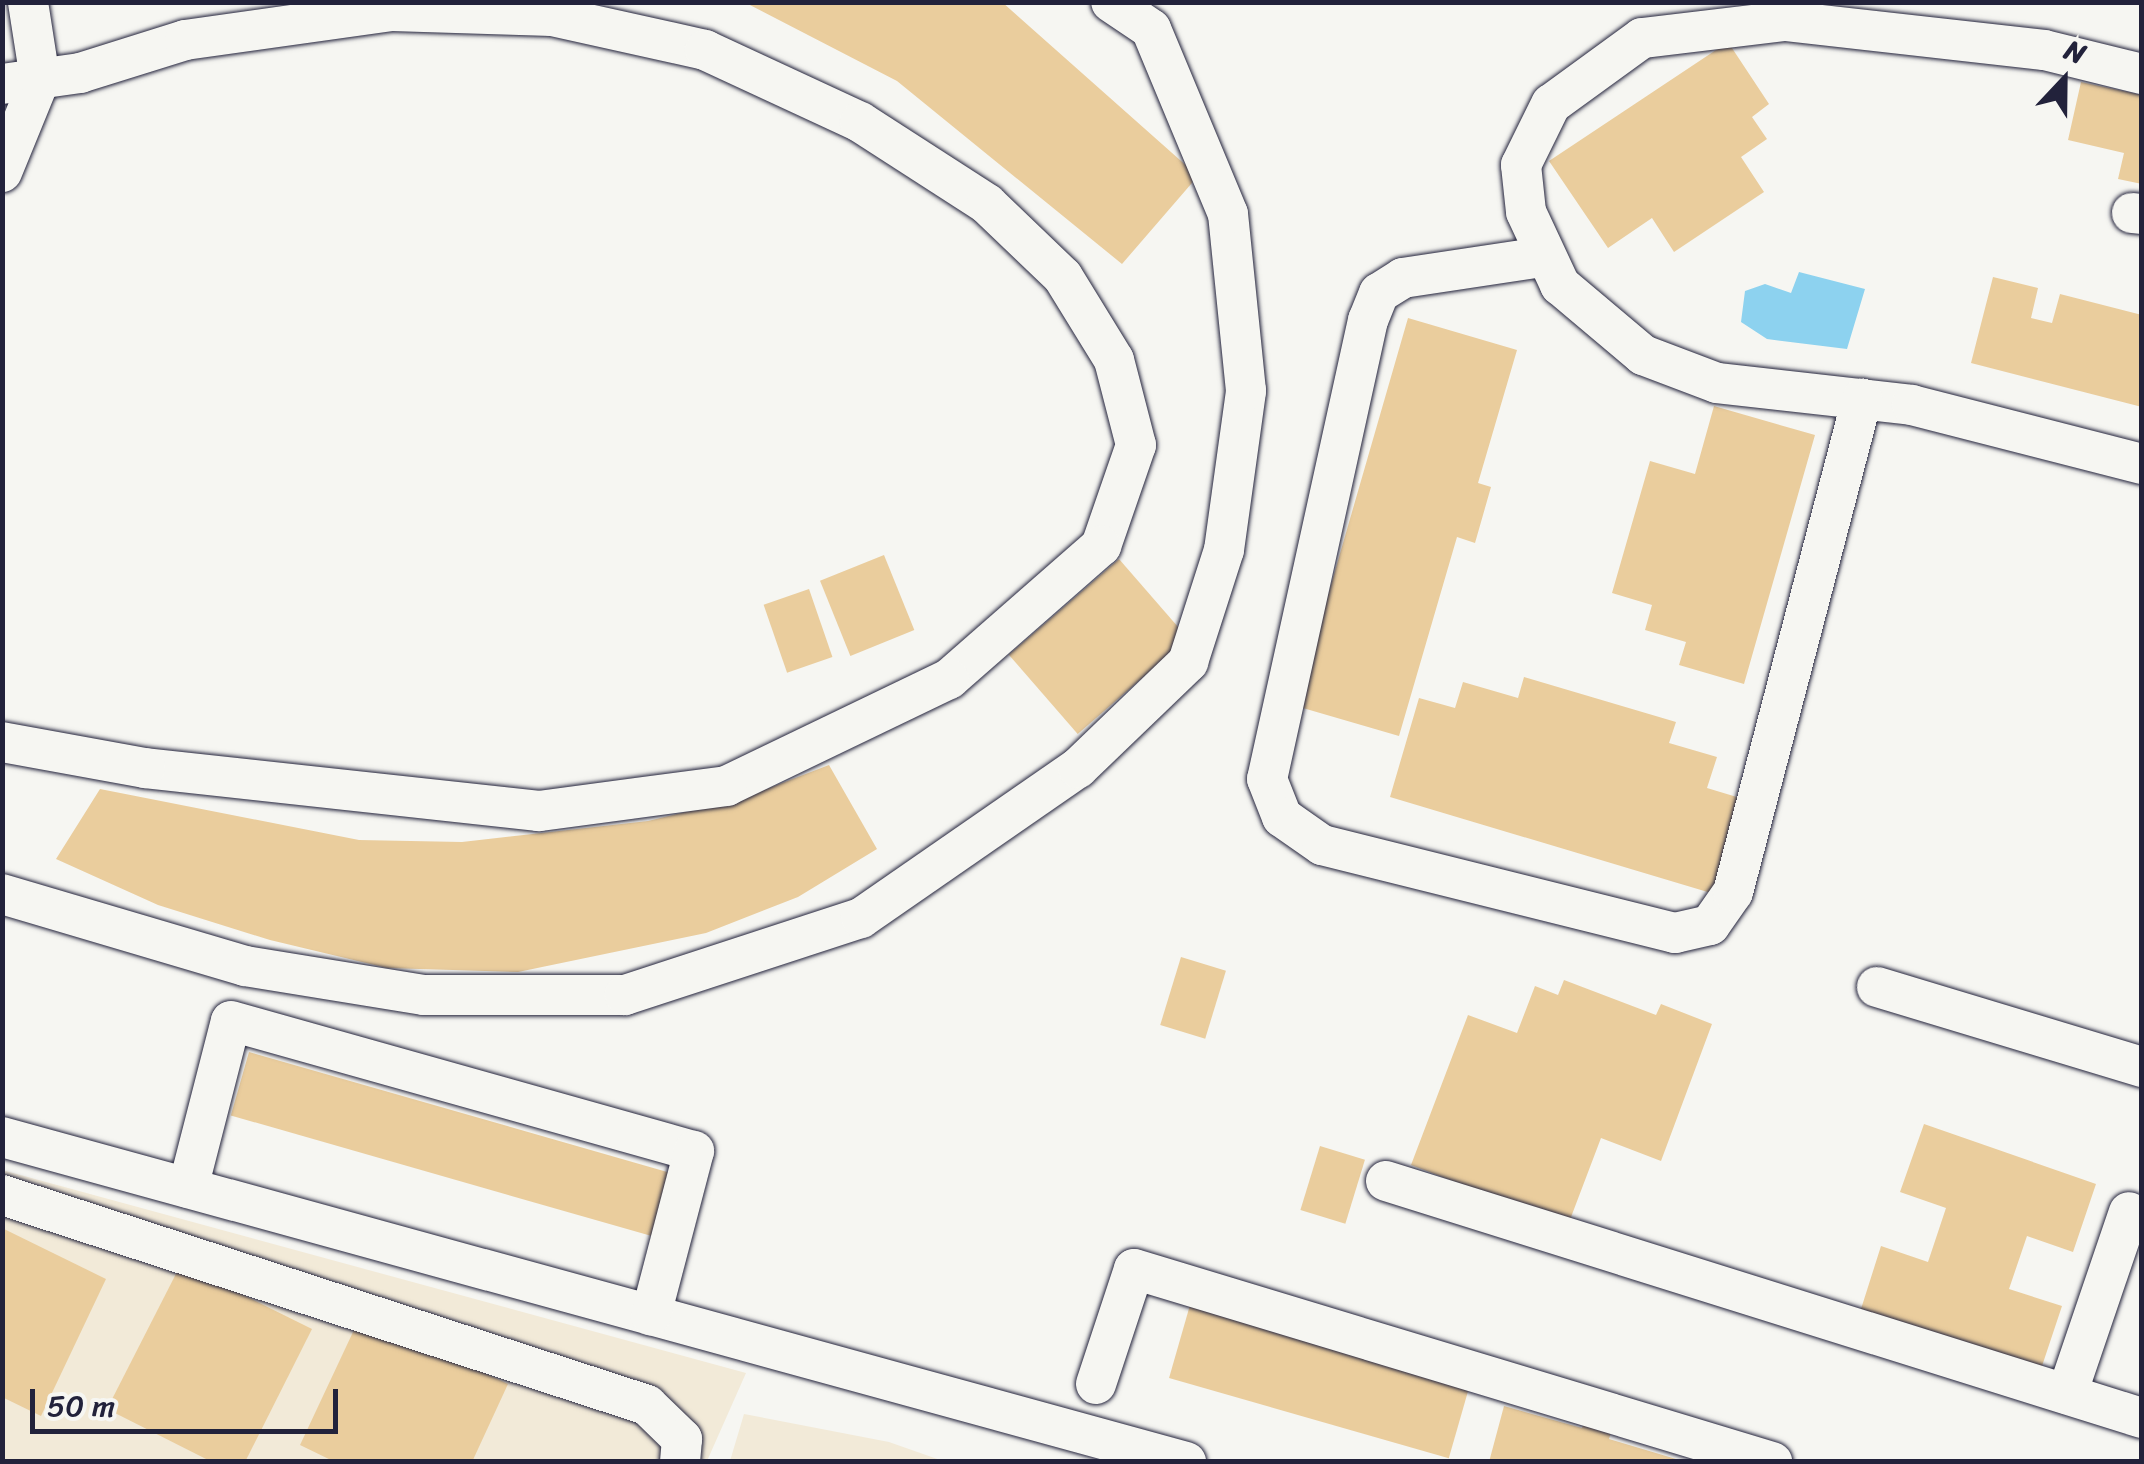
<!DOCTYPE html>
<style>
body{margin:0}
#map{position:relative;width:2144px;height:1464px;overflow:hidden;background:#f6f6f2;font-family:Sriracha,sans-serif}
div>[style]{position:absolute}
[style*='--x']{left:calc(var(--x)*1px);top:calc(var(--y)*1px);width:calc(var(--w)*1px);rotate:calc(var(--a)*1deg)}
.built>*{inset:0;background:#f2ead8}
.water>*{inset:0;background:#8dd2ef}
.building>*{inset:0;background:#eacd9d;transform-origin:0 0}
.roads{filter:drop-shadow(0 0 2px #22223b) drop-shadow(0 0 2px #22223b)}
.minor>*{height:40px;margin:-20px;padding:0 20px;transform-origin:20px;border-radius:20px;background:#f6f6f2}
span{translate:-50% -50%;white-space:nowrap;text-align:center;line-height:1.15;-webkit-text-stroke:8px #f6f6f2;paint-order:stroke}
.frame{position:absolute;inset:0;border:5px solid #22223b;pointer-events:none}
.north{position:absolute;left:2014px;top:30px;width:100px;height:100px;-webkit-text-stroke:8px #f6f6f2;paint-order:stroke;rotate:22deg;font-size:28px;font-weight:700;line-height:40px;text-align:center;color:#22223b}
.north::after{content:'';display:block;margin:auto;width:35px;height:45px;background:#22223b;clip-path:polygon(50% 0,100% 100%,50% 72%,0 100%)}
.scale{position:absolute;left:30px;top:1389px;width:308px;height:45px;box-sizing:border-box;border:5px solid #22223b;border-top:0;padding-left:12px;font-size:30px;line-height:35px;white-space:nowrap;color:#22223b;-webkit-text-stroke:8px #f6f6f2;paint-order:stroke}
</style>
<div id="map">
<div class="built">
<i style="clip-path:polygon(2px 1170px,746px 1373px,707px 1461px,3px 1461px)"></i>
<i style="clip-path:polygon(744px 1414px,889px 1442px,943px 1461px,730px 1461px)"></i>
</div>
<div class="water">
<i style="clip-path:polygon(1799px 272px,1865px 289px,1847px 349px,1767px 339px,1741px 322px,1745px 291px,1765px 284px,1791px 293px)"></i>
</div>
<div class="building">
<i style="clip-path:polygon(744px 2px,1002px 2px,1198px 176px,1122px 264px,897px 81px)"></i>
<i style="clip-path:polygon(1728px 42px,1769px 104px,1752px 117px,1767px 139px,1741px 157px,1764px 192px,1674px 252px,1652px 218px,1608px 248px,1549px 161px)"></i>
<i style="clip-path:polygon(2081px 82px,2142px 95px,2142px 184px,2118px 179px,2124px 153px,2068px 140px)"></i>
<i style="clip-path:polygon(1993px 277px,2038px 288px,2031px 318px,2052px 323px,2060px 294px,2142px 315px,2142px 407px,1971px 363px)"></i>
<i style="clip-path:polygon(1408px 318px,1517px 350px,1478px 483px,1491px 487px,1475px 543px,1457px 537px,1399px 736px,1296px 706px)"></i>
<i style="clip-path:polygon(1714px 406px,1815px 435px,1744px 684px,1679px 665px,1686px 642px,1645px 630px,1652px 605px,1612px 593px,1650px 461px,1695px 474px)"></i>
<i style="left:884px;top:555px;width:81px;height:69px;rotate:68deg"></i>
<i style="left:1119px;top:559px;width:105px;height:146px;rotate:49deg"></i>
<i style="left:809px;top:589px;width:72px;height:48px;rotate:71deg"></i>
<i style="clip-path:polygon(1524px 677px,1676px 722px,1669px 743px,1717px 757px,1707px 788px,1750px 801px,1721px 896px,1390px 797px,1419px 698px,1455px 708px,1463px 682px,1518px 698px)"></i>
<i style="clip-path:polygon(829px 765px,877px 849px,798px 897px,706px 933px,518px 972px,387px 968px,270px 940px,158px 905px,56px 859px,100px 789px,359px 840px,462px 842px,648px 821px,743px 798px)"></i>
<i style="left:1181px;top:957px;width:47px;height:71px;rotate:17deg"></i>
<i style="clip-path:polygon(1564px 980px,1656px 1015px,1661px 1004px,1712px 1024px,1661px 1161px,1601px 1138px,1568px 1225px,1411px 1165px,1468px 1015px,1517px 1033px,1535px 986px,1558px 995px)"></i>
<i style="left:249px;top:1052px;width:445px;height:66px;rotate:16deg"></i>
<i style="clip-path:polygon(1924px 1124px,2096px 1184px,2073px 1252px,2027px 1236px,2009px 1289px,2062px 1306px,2041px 1369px,1861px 1309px,1881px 1246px,1928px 1262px,1946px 1208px,1900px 1192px)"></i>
<i style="left:1320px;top:1146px;width:47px;height:67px;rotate:17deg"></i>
<i style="clip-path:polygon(2px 1228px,106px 1279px,41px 1416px,2px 1397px)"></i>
<i style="clip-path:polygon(181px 1264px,312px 1329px,245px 1462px,212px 1462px,107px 1409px)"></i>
<i style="left:1190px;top:1305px;width:291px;height:76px;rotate:16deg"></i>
<i style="clip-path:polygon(361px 1315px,508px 1384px,472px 1462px,335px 1462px,300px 1445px)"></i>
<i style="clip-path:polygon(1504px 1406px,1582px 1428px,1584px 1421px,1612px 1429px,1609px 1439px,1686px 1462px,1489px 1462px)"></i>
</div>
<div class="roads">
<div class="minor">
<i style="--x:2142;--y:74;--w:101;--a:-166.2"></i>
<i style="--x:2044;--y:50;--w:261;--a:-173.6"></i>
<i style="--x:1785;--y:21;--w:144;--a:173.2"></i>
<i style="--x:1642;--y:38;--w:112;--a:144"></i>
<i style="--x:1551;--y:104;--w:68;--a:116.2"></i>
<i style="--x:1521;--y:165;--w:47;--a:83.9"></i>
<i style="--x:1526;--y:212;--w:81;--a:65"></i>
<i style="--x:1560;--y:285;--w:109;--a:40.1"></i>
<i style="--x:1643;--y:355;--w:79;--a:20.7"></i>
<i style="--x:1717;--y:383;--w:196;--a:6.4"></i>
<i style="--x:1912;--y:405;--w:237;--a:14.4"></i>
<i style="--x:2;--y:84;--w:79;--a:-8"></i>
<i style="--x:80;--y:73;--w:110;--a:-17.4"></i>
<i style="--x:185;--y:40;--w:209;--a:-8"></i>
<i style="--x:392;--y:11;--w:160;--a:1.8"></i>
<i style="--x:552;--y:16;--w:157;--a:12.5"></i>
<i style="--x:705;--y:50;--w:171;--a:24.9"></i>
<i style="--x:860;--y:122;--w:151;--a:32.8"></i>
<i style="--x:987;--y:204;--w:105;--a:43.8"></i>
<i style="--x:1063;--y:277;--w:97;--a:58.4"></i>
<i style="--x:1114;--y:360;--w:88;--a:75.5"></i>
<i style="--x:1136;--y:445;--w:107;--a:109.1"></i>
<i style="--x:1101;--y:546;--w:202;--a:138.8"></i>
<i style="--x:949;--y:679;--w:246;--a:154.3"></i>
<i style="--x:727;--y:786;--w:190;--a:172.4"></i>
<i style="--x:539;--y:811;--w:396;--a:-173.8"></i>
<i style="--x:145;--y:768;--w:145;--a:-169.7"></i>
<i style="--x:2;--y:172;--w:100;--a:-67.8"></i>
<i style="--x:40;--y:79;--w:78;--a:-98.9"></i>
<i style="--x:2132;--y:213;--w:10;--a:6"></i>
<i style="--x:1542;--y:257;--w:141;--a:171.4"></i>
<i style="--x:1403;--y:278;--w:28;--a:148"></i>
<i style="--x:1379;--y:293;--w:29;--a:112"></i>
<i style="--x:1368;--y:320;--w:470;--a:102.4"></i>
<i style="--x:1267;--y:779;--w:41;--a:68.5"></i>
<i style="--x:1282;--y:817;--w:49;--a:35"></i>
<i style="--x:1322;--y:845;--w:364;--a:14"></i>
<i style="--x:1675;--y:933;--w:36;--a:-13"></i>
<i style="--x:1710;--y:925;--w:40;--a:-55.1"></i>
<i style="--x:1733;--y:892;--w:510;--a:-75.34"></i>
<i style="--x:2;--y:894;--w:253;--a:16.5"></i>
<i style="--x:245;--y:966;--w:181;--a:9.2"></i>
<i style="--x:424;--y:995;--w:201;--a:0"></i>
<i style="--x:625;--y:995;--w:248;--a:-18.1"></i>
<i style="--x:861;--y:918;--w:264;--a:-34.7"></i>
<i style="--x:1078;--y:768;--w:153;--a:-43.9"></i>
<i style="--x:1188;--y:662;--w:118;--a:-72.2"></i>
<i style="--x:1224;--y:550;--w:161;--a:-82.1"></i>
<i style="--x:1246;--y:391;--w:178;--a:-95.8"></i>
<i style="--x:1228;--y:214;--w:200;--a:-112.6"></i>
<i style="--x:1151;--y:29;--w:48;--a:-146"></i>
<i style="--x:1877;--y:987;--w:277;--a:16.8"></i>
<i style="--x:2;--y:1137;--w:1228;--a:15.35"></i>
<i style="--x:1386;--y:1181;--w:792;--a:17.41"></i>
<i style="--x:188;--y:1188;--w:172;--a:-75.6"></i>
<i style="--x:231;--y:1021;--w:481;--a:15.7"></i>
<i style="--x:694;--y:1151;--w:170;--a:104.7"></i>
<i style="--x:2;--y:1195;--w:678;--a:18.03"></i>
<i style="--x:647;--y:1405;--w:49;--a:44.2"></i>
<i style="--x:682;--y:1439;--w:23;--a:95"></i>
<i style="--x:1096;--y:1384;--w:121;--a:-71.7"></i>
<i style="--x:1134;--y:1269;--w:667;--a:16.83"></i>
<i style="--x:2067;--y:1394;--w:192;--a:-71.2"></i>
</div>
</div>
<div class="frame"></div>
<div class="north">N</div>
<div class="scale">50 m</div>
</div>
